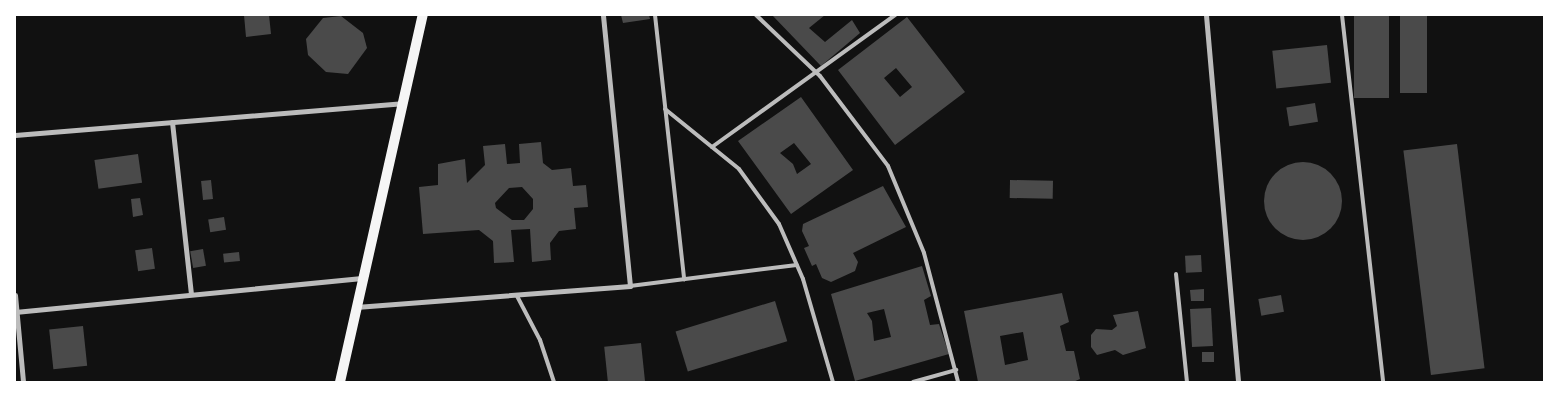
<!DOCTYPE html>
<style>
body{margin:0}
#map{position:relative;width:1559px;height:397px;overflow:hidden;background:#111;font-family:Georgia,serif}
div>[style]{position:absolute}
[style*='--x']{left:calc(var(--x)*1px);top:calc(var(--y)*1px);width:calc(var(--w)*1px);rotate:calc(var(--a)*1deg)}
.building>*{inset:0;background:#4a4a4a;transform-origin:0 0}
.round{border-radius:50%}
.service>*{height:4px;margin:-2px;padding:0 2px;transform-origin:2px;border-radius:2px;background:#bcbcbc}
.minor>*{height:5px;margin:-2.5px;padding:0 2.5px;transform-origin:2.5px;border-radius:2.5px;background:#bcbcbc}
.secondary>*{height:10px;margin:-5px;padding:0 5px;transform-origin:5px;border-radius:5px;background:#f5f5f5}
span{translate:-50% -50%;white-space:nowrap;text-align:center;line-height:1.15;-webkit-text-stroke:5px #fff;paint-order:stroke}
.frame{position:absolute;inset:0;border:16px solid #fff;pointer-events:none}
</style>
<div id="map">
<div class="building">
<i style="clip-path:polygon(244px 15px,269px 15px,271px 34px,246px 37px)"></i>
<i style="clip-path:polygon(621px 15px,649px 15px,650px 19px,623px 23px)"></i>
<i style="clip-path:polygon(772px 15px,825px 15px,809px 28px,825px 42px,852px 20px,860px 33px,821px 66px)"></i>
<i style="left:1354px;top:15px;width:35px;height:83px"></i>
<i style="left:1400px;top:15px;width:27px;height:78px"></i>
<i style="clip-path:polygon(341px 16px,363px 33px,367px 48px,348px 74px,326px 72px,308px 55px,306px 39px,323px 18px)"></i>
<i style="clip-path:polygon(evenodd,907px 17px,965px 92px,895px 145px,838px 70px,907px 17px,896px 68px,912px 87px,900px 97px,884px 78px,896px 68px)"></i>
<i style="left:1327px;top:45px;width:38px;height:55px;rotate:84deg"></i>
<i style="clip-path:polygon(evenodd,801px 97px,853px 170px,791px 214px,738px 141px,801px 97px,794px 143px,811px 164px,797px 174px,793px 164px,780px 153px,794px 143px)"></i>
<i style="left:1315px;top:103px;width:19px;height:29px;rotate:81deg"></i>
<i style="clip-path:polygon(evenodd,541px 142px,543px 163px,552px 170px,571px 168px,573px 186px,586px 185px,588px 207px,574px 208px,576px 229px,559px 231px,550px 243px,551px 260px,532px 262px,530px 229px,511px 230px,514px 262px,494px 263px,493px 241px,479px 230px,423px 234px,419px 187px,438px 185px,438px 164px,465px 159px,467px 183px,485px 165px,483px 146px,505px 144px,507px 164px,520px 163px,519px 144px,541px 142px,522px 187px,533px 199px,533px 209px,524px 220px,512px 220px,496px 208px,495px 203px,509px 188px,522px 187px)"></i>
<i style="left:1457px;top:144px;width:226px;height:54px;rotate:83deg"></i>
<i style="left:138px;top:154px;width:29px;height:44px;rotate:82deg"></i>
<i class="round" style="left:1264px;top:162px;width:78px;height:78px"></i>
<i style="left:211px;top:180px;width:19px;height:10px;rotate:84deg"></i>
<i style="left:1010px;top:180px;width:43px;height:18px;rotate:1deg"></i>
<i style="clip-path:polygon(883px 186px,906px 227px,853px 253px,858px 262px,855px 271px,831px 282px,822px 278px,816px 264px,812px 266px,804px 248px,809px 246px,802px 231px,803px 224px)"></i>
<i style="clip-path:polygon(140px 198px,143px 215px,133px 217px,131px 199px)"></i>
<i style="left:224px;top:217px;width:13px;height:16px;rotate:81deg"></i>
<i style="left:152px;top:248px;width:21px;height:17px;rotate:82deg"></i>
<i style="left:203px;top:249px;width:17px;height:13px;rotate:80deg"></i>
<i style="left:239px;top:252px;width:9px;height:16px;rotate:84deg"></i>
<i style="left:1201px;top:255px;width:17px;height:16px;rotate:87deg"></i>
<i style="clip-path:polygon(evenodd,922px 266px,931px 296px,924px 300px,930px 325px,939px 324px,949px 354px,855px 381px,831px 294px,922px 266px,884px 309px,891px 337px,874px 341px,872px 321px,867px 313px,884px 309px)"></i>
<i style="clip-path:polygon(1204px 289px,1204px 301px,1191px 301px,1190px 290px)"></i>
<i style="clip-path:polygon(evenodd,1062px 293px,1069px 322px,1060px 326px,1066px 351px,1074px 351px,1080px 379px,1073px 382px,978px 382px,964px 311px,1062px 293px,1023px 332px,1028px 360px,1005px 365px,1000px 336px,1023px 332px)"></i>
<i style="left:1281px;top:295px;width:17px;height:23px;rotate:80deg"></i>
<i style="left:775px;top:301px;width:42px;height:104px;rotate:73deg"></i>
<i style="left:1211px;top:308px;width:38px;height:21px;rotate:87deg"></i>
<i style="clip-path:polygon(1138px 311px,1146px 348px,1123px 355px,1115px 350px,1097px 355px,1091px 347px,1091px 335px,1096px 329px,1112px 330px,1117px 326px,1113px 315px)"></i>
<i style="left:83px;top:326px;width:40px;height:34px;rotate:84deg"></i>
<i style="left:641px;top:343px;width:39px;height:37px;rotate:84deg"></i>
<i style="left:1214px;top:352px;width:10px;height:12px;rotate:90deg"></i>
</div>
<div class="service">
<i style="--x:655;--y:15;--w:266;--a:83.7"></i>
<i style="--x:756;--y:15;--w:88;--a:43.6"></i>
<i style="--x:820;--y:76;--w:113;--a:52.9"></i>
<i style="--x:888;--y:166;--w:94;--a:67.5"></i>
<i style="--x:924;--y:253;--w:133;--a:75.2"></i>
<i style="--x:1342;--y:15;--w:369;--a:83.6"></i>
<i style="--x:665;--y:109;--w:95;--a:39"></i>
<i style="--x:739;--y:169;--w:68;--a:54"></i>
<i style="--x:779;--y:224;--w:60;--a:66.4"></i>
<i style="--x:803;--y:279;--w:107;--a:73.8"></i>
<i style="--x:712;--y:147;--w:226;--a:-35.8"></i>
<i style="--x:1176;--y:274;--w:109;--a:84.2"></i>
<i style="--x:630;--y:286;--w:168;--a:-7.2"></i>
<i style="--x:517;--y:296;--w:50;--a:62.4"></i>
<i style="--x:540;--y:340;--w:44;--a:71.6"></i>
<i style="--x:913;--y:382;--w:45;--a:-15.6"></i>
</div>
<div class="minor">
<i style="--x:1206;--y:15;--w:368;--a:85"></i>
<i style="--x:172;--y:122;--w:173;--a:83.7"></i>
<i style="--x:15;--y:135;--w:388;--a:-4.7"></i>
<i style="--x:15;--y:295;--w:87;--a:84.7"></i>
<i style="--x:356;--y:307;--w:275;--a:-4.4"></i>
<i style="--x:630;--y:286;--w:272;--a:-95.7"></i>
<i style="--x:15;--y:312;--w:351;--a:-5.6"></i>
</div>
<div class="secondary">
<i style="--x:340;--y:382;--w:376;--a:-77.3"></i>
</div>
<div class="frame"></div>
</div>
